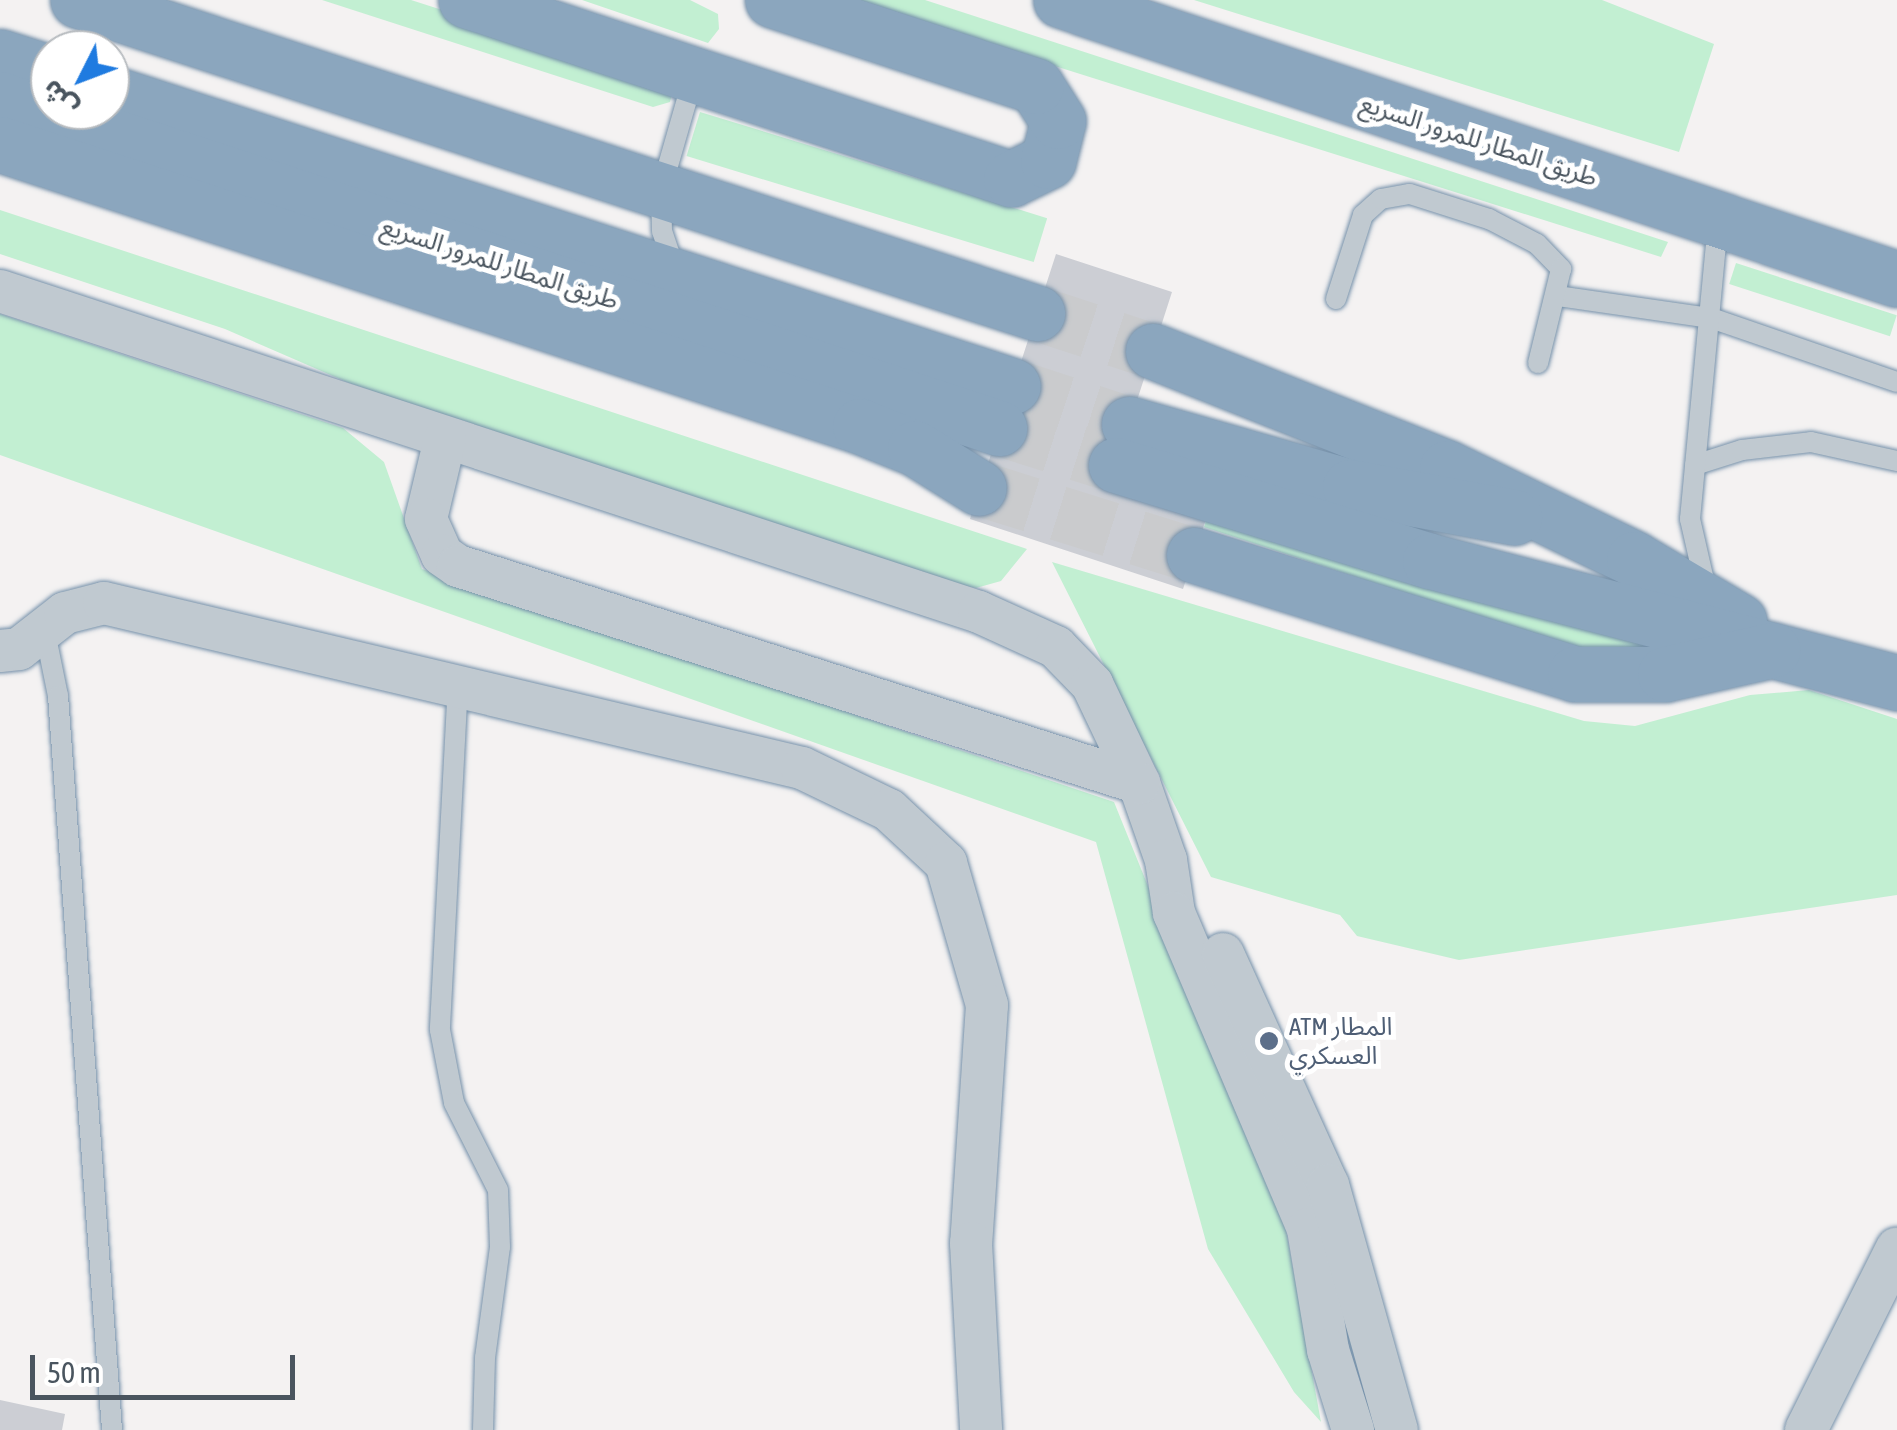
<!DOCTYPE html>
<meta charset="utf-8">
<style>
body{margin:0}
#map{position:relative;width:1897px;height:1430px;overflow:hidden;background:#f4f2f2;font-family:"Asap Condensed","Noto Sans Arabic",sans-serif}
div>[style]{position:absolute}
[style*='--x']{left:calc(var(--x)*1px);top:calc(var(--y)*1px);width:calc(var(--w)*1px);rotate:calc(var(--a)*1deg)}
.green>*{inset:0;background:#c2efd2;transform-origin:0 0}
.building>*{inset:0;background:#ccced4}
.motorway-tunnel>*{height:55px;margin-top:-27.5px;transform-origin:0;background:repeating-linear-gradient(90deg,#cacbcd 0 55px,transparent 0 83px)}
.roads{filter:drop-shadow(0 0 2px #7691aa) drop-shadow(0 0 2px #7691aa)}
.service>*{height:20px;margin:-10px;padding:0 10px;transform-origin:10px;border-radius:10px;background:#c0c9d0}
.minor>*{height:42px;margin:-21px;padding:0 21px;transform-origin:21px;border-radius:21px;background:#c0c9d0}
.motorway>*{height:55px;margin:-27.5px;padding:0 27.5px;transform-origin:27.5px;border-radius:27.5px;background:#8ba6be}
.dots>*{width:28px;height:28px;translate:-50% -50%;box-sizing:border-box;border:5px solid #fff;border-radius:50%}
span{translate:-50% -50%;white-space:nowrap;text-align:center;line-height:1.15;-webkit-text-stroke:10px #fff;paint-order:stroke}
.street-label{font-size:25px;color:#4a555f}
.service-label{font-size:25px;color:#4e5e75}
.left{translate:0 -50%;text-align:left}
.north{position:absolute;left:30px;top:30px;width:100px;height:100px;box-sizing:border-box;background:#fff;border:2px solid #b7bbbf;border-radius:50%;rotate:228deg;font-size:28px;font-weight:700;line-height:40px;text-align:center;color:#4a555f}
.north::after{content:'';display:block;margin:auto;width:35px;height:45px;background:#1f7be0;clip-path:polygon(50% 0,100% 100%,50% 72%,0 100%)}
.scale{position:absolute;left:30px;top:1355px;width:265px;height:45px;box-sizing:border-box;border:5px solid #4a555f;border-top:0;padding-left:12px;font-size:30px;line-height:35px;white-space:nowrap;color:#4a555f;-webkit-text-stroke:8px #fff;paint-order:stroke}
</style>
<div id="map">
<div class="green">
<i style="clip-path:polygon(322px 0,411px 0,661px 80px,672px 93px,670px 102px,653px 107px)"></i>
<i style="clip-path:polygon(582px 0,690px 0,718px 14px,719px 29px,708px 43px)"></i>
<i style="clip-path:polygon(845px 0,925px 0,1668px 242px,1661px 257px)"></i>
<i style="clip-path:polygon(1194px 0,1602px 0,1714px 44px,1679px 152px)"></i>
<i style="left:700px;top:112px;width:363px;height:46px;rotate:17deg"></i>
<i style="clip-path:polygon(0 210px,1027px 549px,1001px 581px,976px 588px,910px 576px,349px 383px,225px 329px,0 254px)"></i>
<i style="left:1736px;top:263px;width:169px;height:22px;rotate:18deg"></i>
<i style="clip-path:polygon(0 314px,343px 428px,384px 462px,422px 569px,1114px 802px,1285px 1225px,1321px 1422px,1294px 1392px,1208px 1249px,1096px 842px,0 455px)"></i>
<i style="clip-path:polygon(1209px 510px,1647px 635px,1654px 650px,1578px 650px,1204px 527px)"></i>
<i style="clip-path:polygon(1052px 562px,1584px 721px,1635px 726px,1750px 695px,1809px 690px,1897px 719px,1897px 895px,1459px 960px,1357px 936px,1340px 915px,1211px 877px)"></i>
</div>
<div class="building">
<i style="clip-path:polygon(1056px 254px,1172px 292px,1112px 478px,1209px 510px,1183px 589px,970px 519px)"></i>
<i style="clip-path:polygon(0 1400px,65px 1414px,62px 1430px,0 1430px)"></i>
</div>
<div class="motorway-tunnel">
<i style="--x:1037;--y:313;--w:122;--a:18.1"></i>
<i style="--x:1013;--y:386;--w:122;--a:18.1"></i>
<i style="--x:999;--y:428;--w:123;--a:17.5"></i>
<i style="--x:979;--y:488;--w:225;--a:17.3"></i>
</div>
<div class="roads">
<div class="service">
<i style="--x:675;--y:270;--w:41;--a:-108.4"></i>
<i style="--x:662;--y:231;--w:41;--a:-91.4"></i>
<i style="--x:661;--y:190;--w:120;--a:-74"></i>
<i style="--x:1558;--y:296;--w:155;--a:8.2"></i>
<i style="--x:1711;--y:318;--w:197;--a:19"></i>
<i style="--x:1336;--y:299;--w:88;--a:-72.2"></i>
<i style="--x:1363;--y:215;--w:24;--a:-42"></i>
<i style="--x:1381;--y:199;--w:29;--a:-10"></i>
<i style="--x:1410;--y:194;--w:83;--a:17.6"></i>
<i style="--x:1489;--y:219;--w:54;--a:27.5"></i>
<i style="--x:1537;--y:244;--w:35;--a:46"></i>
<i style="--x:1561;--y:269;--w:97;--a:103.7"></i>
<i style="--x:1695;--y:465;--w:49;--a:-17.7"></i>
<i style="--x:1742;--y:450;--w:69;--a:-6.6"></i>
<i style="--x:1811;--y:442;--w:88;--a:12.5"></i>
<i style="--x:1706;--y:589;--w:72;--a:-102.9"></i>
<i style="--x:1690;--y:519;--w:299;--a:-84.6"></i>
<i style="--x:44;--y:627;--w:70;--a:78.5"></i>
<i style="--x:58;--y:696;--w:736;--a:85.79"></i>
<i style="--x:458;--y:683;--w:347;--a:93"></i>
<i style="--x:440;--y:1030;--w:74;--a:79.1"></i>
<i style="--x:454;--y:1103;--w:97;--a:63.2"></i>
<i style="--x:498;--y:1190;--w:57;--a:88"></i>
<i style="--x:500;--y:1247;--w:112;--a:97.7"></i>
<i style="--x:485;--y:1358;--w:72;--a:91.6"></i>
</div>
<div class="minor">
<i style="--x:0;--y:291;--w:1030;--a:18.15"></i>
<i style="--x:979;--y:612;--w:85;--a:24.4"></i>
<i style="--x:1056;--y:647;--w:52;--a:45.8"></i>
<i style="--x:1092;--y:684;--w:110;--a:64.6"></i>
<i style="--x:1139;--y:783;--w:82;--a:70.7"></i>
<i style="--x:1166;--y:860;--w:54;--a:81.4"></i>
<i style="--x:1174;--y:913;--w:343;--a:67"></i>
<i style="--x:1308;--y:1229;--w:123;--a:80.6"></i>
<i style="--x:1328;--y:1350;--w:84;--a:72.6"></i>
<i style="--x:445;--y:439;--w:82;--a:103.4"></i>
<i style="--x:426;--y:519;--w:39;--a:66"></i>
<i style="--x:442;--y:555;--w:19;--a:35"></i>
<i style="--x:458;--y:566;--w:715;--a:17.67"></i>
<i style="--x:0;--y:651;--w:19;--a:-6"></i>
<i style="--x:19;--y:649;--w:58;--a:-38"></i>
<i style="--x:65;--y:613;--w:40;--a:-14.4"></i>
<i style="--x:104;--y:603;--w:717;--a:13.3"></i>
<i style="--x:802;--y:768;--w:97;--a:25.8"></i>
<i style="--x:889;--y:810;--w:78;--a:42.9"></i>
<i style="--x:946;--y:863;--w:148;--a:73.9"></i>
<i style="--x:987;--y:1005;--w:239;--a:93.8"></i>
<i style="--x:971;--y:1243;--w:187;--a:86.9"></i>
<i style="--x:1223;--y:954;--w:254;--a:65.6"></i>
<i style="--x:1328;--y:1185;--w:255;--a:74.3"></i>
<i style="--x:1806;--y:1430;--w:203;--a:-63.4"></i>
</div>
<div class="motorway">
<i style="--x:78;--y:0;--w:1009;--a:18.08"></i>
<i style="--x:466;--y:0;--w:574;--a:18.18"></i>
<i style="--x:1011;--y:179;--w:41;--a:-25.9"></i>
<i style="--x:1048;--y:161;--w:41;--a:-76"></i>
<i style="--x:1058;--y:121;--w:41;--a:-122.2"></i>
<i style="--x:1036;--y:86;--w:277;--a:-161.9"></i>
<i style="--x:1061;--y:0;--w:881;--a:18.46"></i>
<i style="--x:0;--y:57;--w:52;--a:17.7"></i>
<i style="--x:110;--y:93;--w:949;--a:17.98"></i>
<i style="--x:0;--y:99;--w:1052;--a:18.23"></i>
<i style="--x:0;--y:144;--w:905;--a:18.15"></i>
<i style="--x:860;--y:426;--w:59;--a:21.8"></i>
<i style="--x:915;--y:448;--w:75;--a:32"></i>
<i style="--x:1153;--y:351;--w:316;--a:21.7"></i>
<i style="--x:1447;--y:468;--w:208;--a:25.9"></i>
<i style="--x:1634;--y:559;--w:122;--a:30.6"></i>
<i style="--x:1129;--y:424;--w:230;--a:15.9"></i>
<i style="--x:1350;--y:487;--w:167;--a:10.4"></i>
<i style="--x:1116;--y:465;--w:328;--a:17"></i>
<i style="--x:1430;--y:561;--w:483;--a:14.6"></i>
<i style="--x:1194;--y:555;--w:399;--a:17.3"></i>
<i style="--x:1575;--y:674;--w:90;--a:0"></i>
<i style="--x:1665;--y:674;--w:110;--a:-12.6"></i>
</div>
</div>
<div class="dots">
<i style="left:1269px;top:1041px;background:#5c6f8a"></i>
</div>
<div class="street-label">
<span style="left:1479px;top:140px;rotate:18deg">طريق المطار للمرور السريع</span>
<span style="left:500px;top:263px;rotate:18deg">طريق المطار للمرور السريع</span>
</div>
<div class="service-label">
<span class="left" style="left:1289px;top:1041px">ATM المطار<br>العسكري</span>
</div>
<div class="north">ش</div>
<div class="scale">50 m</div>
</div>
